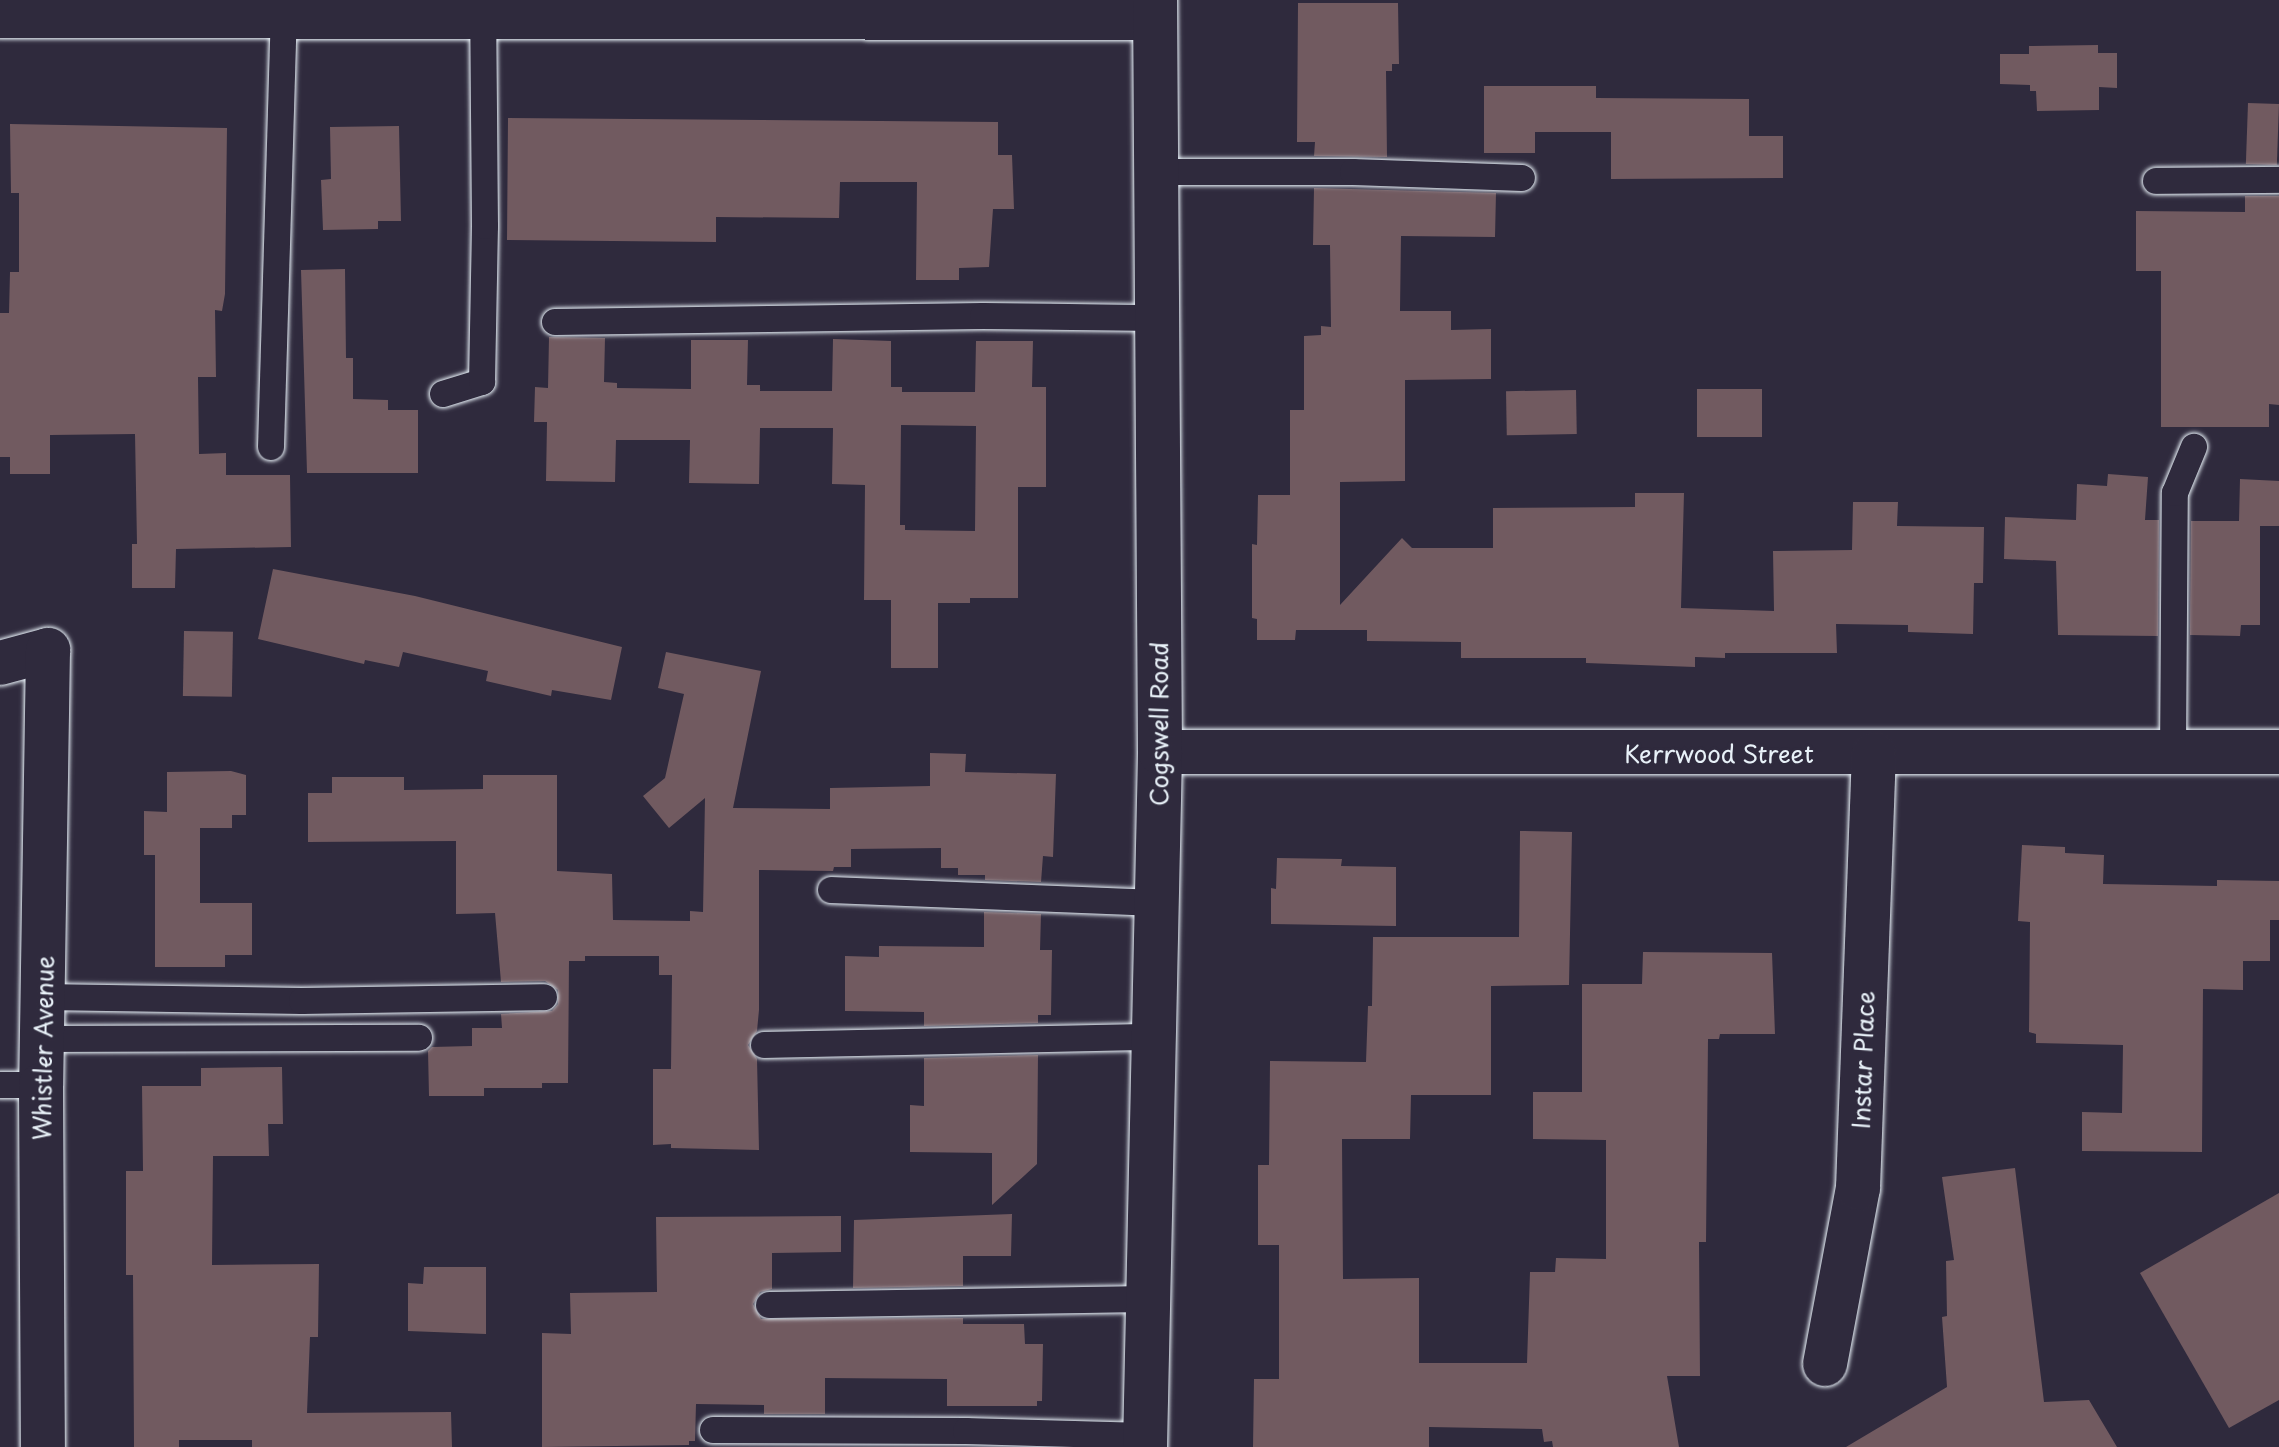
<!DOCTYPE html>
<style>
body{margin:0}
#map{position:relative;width:2279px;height:1447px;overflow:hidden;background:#2f2a3d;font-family:"Playpen Sans",sans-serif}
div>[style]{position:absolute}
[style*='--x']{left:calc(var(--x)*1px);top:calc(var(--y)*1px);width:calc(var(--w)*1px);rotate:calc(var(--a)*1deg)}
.building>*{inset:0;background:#715a60;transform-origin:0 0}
.roads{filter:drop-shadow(0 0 2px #e8f1f8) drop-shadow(0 0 2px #e8f1f8)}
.lane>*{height:26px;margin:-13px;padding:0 13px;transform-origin:13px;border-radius:13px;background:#2f2a3d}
.street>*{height:44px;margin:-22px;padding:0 22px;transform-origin:22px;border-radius:22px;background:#2f2a3d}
.secondary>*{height:44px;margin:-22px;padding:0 22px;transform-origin:22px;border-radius:22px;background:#2f2a3d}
span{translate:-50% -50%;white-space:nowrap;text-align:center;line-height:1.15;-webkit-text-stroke:6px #2f2a3d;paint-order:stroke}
.street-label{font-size:24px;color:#e8f1f8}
</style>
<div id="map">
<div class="building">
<i style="clip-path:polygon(1298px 3px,1398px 3px,1399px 64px,1392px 64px,1392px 71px,1386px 71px,1387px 157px,1314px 156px,1315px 142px,1297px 142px)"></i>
<i style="clip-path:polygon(2098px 45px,2098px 53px,2117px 53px,2117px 88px,2099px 87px,2099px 110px,2037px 111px,2036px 91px,2030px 91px,2030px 85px,2000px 84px,2000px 54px,2029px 54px,2029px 46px)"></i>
<i style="clip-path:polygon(1484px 86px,1596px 86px,1596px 98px,1749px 99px,1749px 136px,1783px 136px,1783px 178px,1611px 179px,1611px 132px,1535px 132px,1535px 153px,1484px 153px)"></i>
<i style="left:2248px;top:103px;width:31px;height:61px;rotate:2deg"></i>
<i style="clip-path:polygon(508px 118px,998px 122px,998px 155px,1012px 155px,1014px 209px,993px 209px,989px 267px,959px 268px,959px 280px,916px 280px,917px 182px,840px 182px,839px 218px,716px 217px,716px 242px,507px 240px)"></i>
<i style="clip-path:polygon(10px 124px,227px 128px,225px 294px,222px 311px,215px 310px,216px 377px,198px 377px,199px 454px,226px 453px,226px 475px,290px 475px,291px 547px,176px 549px,175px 588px,132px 588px,132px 544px,137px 544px,135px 434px,50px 435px,50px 474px,10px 474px,10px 457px,0 457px,0 313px,9px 313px,10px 272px,19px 272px,19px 193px,11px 193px)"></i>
<i style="clip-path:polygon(399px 126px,401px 221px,378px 221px,378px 229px,323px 230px,321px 180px,331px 179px,330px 127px)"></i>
<i style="clip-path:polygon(1314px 188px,1496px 193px,1495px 237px,1401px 236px,1400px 311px,1451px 311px,1451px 330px,1491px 329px,1491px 379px,1405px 380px,1405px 481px,1340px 482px,1340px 605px,1402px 538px,1412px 548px,1493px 548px,1493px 508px,1635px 507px,1635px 493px,1684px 493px,1681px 608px,1774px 611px,1773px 551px,1852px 550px,1853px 502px,1898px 502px,1897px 526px,1984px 527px,1983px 583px,1974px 583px,1973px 634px,1908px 632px,1908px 625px,1836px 624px,1837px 653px,1725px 653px,1725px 658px,1695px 657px,1695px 667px,1586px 663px,1586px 658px,1461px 658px,1461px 642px,1367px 641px,1367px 630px,1296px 630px,1295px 640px,1257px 640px,1257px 619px,1252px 618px,1252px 544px,1257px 545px,1258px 495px,1290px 495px,1290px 410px,1304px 410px,1304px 336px,1321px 335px,1321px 326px,1331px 327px,1330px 245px,1313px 245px)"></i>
<i style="clip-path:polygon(2245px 196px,2279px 196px,2279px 405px,2269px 404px,2269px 427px,2161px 427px,2161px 271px,2136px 271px,2136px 211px,2245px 212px)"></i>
<i style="clip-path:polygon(345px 269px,346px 358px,353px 358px,353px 399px,388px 400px,388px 410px,418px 410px,418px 473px,307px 473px,301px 270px)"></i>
<i style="clip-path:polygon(evenodd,549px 337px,605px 338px,604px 382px,617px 383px,617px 388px,691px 389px,691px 340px,748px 340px,747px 385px,760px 385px,760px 391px,832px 391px,833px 339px,891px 341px,891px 387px,902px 387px,902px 392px,975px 392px,976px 341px,1033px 341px,1032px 387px,1046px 387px,1046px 487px,1018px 487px,1018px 598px,970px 598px,970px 603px,938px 603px,938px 668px,891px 668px,891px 600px,864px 600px,865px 485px,832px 484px,833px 428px,760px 428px,759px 484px,689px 483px,690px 440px,616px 440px,615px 482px,546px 481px,547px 422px,534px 422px,535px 387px,548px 388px,549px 337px,901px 425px,976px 426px,975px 531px,905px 530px,905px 525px,900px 525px,901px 425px)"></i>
<i style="left:1762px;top:389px;width:48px;height:65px;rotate:90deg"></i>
<i style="left:1576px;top:390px;width:44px;height:70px;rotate:89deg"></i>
<i style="clip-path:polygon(2108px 474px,2148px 477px,2145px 520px,2159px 520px,2158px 636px,2058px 635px,2056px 561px,2004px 559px,2005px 517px,2076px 520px,2077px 484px,2107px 486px)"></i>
<i style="clip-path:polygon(2240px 479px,2279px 481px,2279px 526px,2260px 526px,2260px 625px,2241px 625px,2240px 636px,2190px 635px,2191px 521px,2239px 521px)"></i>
<i style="clip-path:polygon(273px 569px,415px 596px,622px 647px,611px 700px,552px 690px,551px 696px,486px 681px,488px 671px,403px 652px,399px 667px,365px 660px,364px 664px,258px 639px)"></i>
<i style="left:184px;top:631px;width:49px;height:65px;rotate:1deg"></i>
<i style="clip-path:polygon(666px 652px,761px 671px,733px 808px,830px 809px,830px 788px,930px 786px,930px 753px,966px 754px,965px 772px,1056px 774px,1053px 857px,1043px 856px,1041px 882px,985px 880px,985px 875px,958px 875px,958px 868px,941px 868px,941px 848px,851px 849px,851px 867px,834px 867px,833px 871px,759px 870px,759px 1010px,757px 1031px,748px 1045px,757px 1059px,759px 1150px,671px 1148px,671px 1144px,653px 1145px,653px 1069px,671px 1069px,672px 975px,659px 975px,659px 956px,585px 956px,585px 961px,569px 961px,568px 1083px,542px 1083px,542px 1088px,484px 1088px,484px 1096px,429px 1096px,428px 1051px,432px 1047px,472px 1046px,472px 1028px,502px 1028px,501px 1014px,552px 1011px,558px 1004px,558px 990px,545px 981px,501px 982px,495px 913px,456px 914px,456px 841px,308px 842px,308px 793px,332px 793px,332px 777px,404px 777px,404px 790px,483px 789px,483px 775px,557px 775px,557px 871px,612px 874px,613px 920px,690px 921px,690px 911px,703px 912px,705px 798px,669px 828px,643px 796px,665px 778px,684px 694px,658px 688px)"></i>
<i style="clip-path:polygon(231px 771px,246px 775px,246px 815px,232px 815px,232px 828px,200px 828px,200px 903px,252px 903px,252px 955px,225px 955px,225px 967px,155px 967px,155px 855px,144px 855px,144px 811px,167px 812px,167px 772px)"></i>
<i style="clip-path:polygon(1520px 831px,1572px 832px,1569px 985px,1491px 986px,1491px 1095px,1411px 1095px,1410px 1139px,1342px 1139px,1343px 1279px,1419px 1278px,1419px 1363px,1527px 1363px,1530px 1272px,1555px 1272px,1556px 1258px,1606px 1259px,1606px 1140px,1533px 1139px,1533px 1092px,1582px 1092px,1582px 984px,1642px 984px,1643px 952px,1772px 953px,1775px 1034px,1720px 1034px,1719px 1039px,1708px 1039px,1706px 1242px,1699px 1242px,1700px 1376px,1667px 1376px,1679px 1447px,1553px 1447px,1552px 1441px,1544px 1442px,1542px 1429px,1429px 1427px,1429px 1447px,1253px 1447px,1254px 1379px,1279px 1379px,1279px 1245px,1258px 1245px,1258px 1165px,1269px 1165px,1270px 1061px,1366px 1062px,1368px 1006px,1372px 1006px,1373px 937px,1519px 937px)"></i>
<i style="clip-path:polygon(2022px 845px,2065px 847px,2065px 853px,2104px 855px,2103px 884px,2217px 886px,2217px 880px,2279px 881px,2279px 920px,2270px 920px,2270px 961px,2243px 961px,2243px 990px,2203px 989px,2202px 1152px,2082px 1151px,2082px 1112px,2122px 1113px,2123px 1045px,2036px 1043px,2036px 1034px,2029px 1032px,2030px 922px,2018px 921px)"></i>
<i style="clip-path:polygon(1277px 858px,1342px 859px,1341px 866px,1396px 867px,1396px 926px,1271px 924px,1271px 888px,1276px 889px)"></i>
<i style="clip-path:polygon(984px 912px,1041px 914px,1040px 950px,1052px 950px,1051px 1015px,1038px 1015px,1038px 1023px,924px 1026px,924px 1012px,845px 1011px,845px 956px,879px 957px,879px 946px,984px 947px)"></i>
<i style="clip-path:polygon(1038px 1055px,1037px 1164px,992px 1205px,992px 1153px,910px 1152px,910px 1105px,924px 1106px,924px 1058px)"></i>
<i style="clip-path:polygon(282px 1067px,283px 1124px,268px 1124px,269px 1156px,213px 1156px,212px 1265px,319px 1264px,318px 1337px,310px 1337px,307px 1413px,451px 1412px,452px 1447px,252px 1447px,252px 1440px,179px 1440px,179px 1447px,134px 1447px,133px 1275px,126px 1275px,126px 1171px,143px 1171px,142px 1086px,201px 1086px,201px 1068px)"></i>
<i style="clip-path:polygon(2015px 1168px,2044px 1402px,2089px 1400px,2117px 1447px,1846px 1447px,1947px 1387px,1942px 1317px,1947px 1316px,1946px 1261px,1954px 1260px,1942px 1177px)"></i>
<i style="clip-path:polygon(2279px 1193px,2279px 1400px,2229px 1428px,2140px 1273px)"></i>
<i style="clip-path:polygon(1012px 1214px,1011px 1256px,963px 1256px,963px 1286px,853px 1288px,854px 1220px)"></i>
<i style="clip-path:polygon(841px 1216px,841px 1252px,772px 1253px,772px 1289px,760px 1292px,753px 1304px,761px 1319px,963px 1318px,963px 1324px,1024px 1324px,1025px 1344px,1043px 1344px,1042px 1401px,1037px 1401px,1037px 1406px,947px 1406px,947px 1379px,825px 1378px,825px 1414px,764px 1414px,764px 1405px,696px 1404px,695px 1441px,689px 1441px,689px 1445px,542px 1447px,542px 1333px,571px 1334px,570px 1293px,657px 1292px,656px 1217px)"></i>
<i style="clip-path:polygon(424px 1267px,486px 1267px,486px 1334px,408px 1331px,408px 1283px,423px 1284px)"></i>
</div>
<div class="roads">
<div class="lane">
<i style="--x:1156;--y:172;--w:197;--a:0"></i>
<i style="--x:1353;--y:172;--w:169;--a:2"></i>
<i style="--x:2156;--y:181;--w:123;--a:-0.5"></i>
<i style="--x:555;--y:322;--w:428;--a:-0.8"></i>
<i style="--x:983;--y:316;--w:174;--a:0.7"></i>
<i style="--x:443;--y:394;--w:41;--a:-17.1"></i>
<i style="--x:482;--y:382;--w:156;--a:-88.9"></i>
<i style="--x:485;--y:226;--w:210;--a:-90.5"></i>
<i style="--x:271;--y:447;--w:432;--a:-88.3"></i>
<i style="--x:2173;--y:753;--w:260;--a:-89.6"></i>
<i style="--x:2175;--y:493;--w:50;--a:-67.6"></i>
<i style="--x:831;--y:890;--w:326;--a:2.3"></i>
<i style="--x:43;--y:997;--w:259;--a:0.9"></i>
<i style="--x:302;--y:1001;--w:242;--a:-0.9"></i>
<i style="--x:42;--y:1039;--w:377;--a:-0.2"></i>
<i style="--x:764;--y:1045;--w:390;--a:-1.2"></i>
<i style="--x:0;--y:1085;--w:41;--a:0"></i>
<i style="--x:769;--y:1305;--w:380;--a:-0.9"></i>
<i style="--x:713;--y:1430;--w:253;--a:0.2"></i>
<i style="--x:966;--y:1431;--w:180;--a:1.6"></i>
</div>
<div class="street">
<i style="--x:0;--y:16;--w:1155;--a:0.1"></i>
<i style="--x:0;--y:663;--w:50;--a:-15.2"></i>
<i style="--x:48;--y:650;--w:435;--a:90.9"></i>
<i style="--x:41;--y:1085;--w:362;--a:89.7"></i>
<i style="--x:1160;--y:752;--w:1119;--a:0"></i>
<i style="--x:1825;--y:1364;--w:179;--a:-79.4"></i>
<i style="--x:1858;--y:1188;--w:434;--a:-87.9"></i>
</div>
<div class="secondary">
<i style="--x:1145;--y:1447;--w:695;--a:-88.76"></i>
<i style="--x:1160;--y:752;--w:752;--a:-90.38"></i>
</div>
</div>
<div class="street-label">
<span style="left:1159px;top:724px;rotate:-90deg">Cogswell Road</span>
<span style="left:1719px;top:754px">Kerrwood Street</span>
<span style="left:43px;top:1048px;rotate:-89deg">Whistler Avenue</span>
<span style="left:1863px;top:1060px;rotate:-88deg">Instar Place</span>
</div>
</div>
